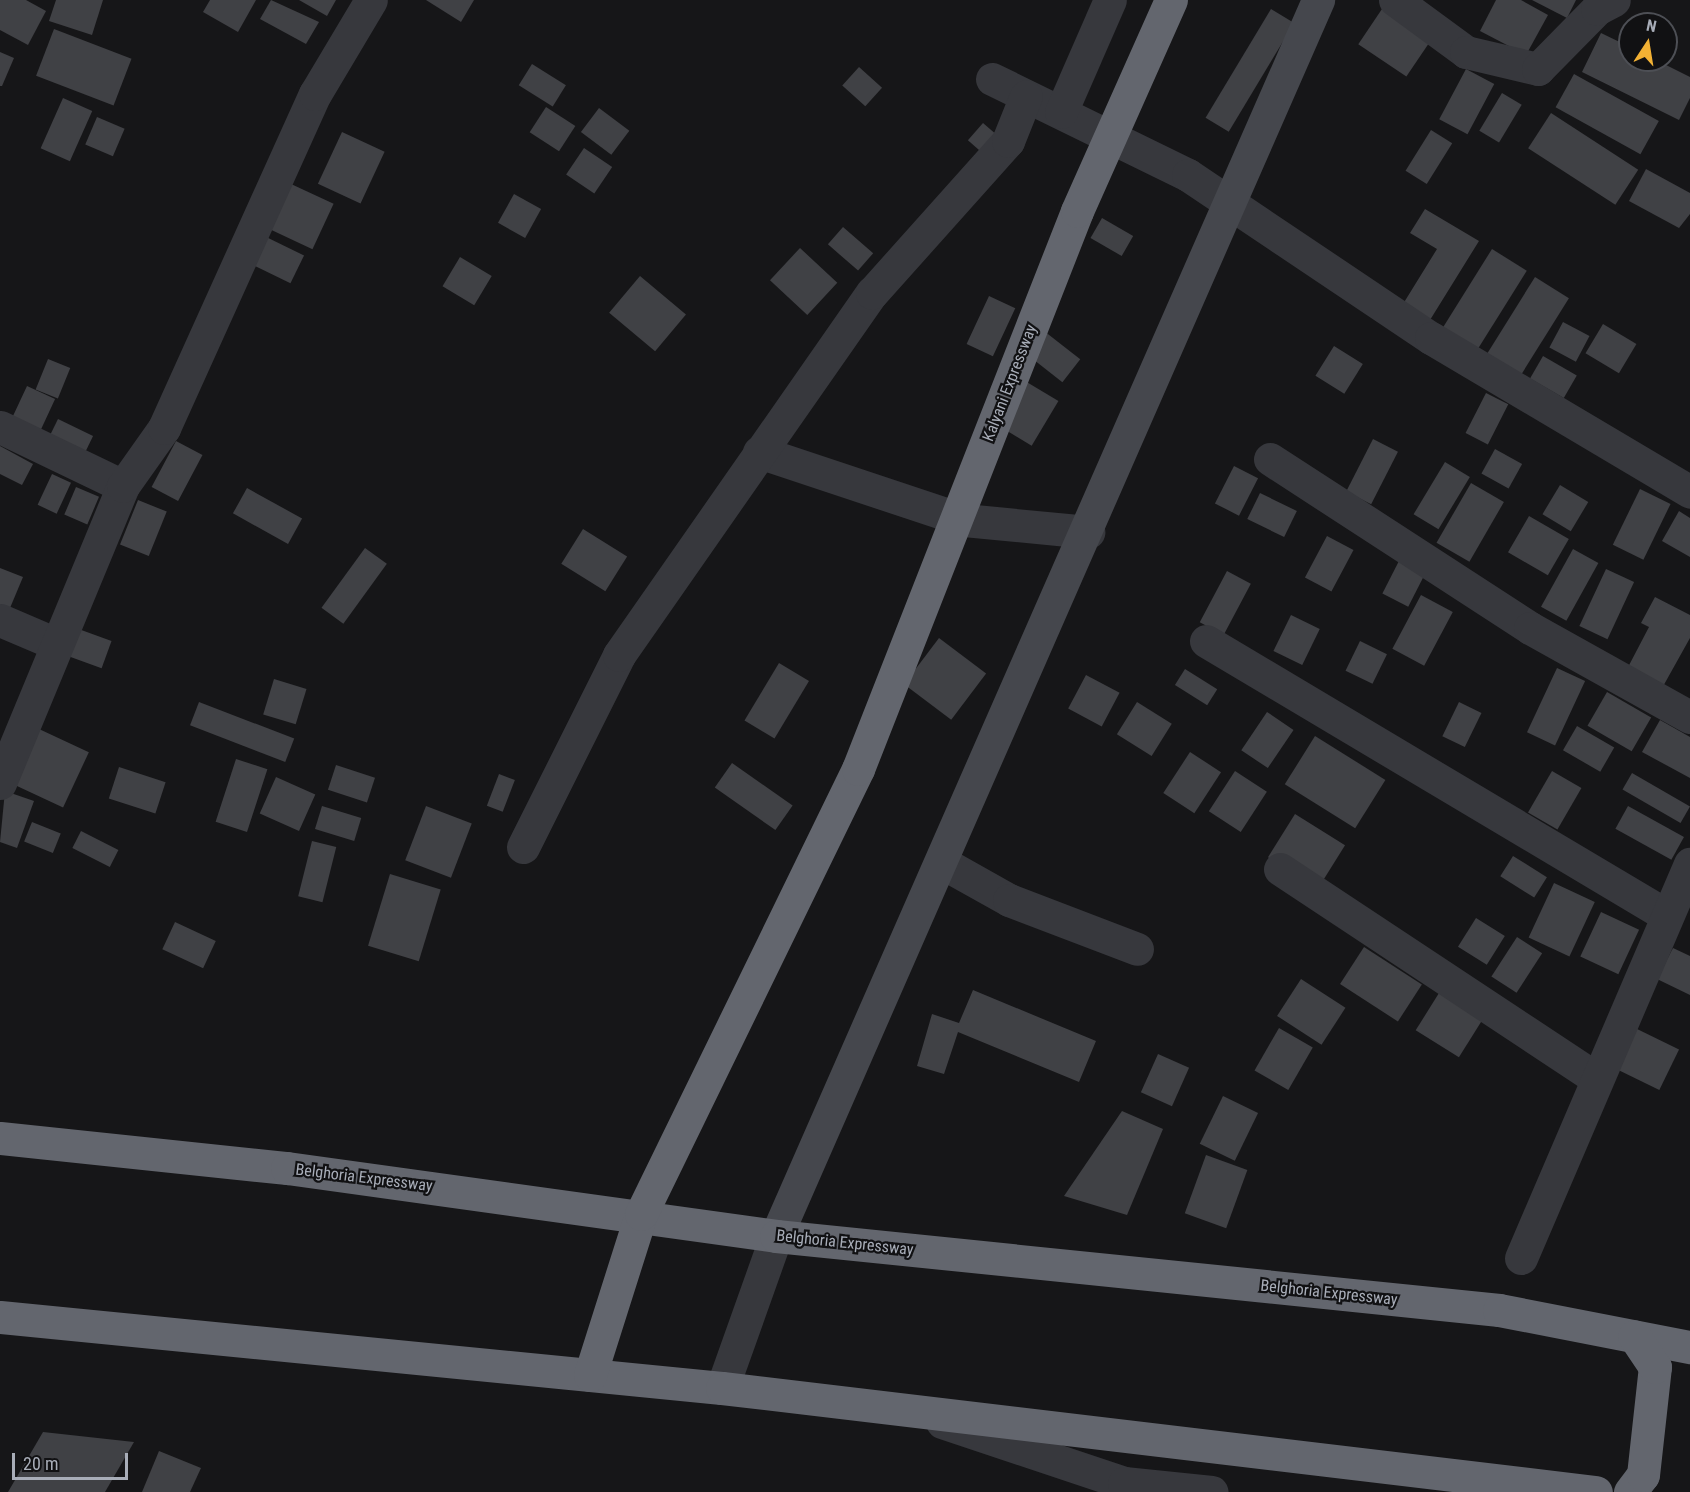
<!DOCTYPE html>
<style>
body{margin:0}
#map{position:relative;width:1690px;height:1492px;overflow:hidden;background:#161618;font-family:"Roboto Condensed",sans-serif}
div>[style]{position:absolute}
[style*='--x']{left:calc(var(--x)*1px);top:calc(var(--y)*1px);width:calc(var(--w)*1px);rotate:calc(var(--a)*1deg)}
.building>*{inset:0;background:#404145;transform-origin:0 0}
.street>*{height:33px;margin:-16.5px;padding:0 16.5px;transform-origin:16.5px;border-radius:16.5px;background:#37383d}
.secondary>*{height:33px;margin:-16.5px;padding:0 16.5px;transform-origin:16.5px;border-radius:16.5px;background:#45474d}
.highway>*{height:33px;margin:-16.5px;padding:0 16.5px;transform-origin:16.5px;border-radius:16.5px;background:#63666e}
.highway-bridge>*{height:33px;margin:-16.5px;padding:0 16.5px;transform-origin:16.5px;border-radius:16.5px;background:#63666e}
span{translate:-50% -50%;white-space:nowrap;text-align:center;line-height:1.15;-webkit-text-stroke:4.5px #111113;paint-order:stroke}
.street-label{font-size:16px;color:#a8adb8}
.north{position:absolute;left:1618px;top:12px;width:60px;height:60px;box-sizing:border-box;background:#111113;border:2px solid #4d4f55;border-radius:50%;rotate:12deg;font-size:16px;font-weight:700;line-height:24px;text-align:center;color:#a8adb8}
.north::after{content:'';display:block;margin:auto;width:21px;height:27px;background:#f2b134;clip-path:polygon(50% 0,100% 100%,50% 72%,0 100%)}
.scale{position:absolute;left:12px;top:1453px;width:116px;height:27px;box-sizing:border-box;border:3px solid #a8adb8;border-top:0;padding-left:8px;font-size:18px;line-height:21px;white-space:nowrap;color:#a8adb8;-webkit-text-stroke:4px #111113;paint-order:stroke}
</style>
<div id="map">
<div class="building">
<i style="clip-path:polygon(0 0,26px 0,46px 11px,28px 45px,0 30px)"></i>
<i style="clip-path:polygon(56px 0,103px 0,92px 35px,49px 21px)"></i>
<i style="clip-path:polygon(210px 0,256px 0,238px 32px,203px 12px)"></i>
<i style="clip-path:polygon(271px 0,319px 22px,306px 44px,260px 19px)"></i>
<i style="clip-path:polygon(299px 0,336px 0,327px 16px)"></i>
<i style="clip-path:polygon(426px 0,474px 0,461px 22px)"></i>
<i style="clip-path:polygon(1496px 0,1521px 0,1548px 15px,1526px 55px,1480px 31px)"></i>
<i style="clip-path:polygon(1532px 0,1576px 0,1567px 18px)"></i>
<i style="left:1384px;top:6px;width:58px;height:46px;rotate:34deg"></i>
<i style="left:1271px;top:9px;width:27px;height:127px;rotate:31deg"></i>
<i style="left:54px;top:29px;width:83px;height:50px;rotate:21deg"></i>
<i style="clip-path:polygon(1601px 33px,1630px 47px,1630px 60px,1656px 60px,1690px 77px,1690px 98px,1679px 120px,1582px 72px)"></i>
<i style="clip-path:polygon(0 52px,14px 58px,2px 86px,0 86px)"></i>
<i style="left:532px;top:64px;width:40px;height:25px;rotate:32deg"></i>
<i style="left:859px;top:67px;width:31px;height:25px;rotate:42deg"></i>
<i style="left:1466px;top:69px;width:32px;height:57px;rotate:28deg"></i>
<i style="left:1574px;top:74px;width:97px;height:38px;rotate:29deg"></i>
<i style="left:1502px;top:93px;width:23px;height:44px;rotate:31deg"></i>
<i style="left:63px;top:98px;width:32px;height:55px;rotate:24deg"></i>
<i style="left:546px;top:107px;width:35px;height:30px;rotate:33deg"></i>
<i style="left:599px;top:108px;width:38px;height:30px;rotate:37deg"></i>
<i style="left:1551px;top:113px;width:104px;height:42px;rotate:33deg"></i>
<i style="left:97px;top:117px;width:30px;height:30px;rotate:23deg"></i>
<i style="left:983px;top:123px;width:23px;height:23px;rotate:41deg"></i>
<i style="left:1431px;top:130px;width:25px;height:48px;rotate:32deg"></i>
<i style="left:342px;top:132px;width:47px;height:57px;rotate:25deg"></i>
<i style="left:584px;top:148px;width:34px;height:32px;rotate:34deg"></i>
<i style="clip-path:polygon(1646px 169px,1690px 193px,1690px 214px,1679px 228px,1629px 201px)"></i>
<i style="left:291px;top:184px;width:47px;height:50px;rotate:25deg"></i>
<i style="left:514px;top:194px;width:31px;height:33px;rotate:29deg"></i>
<i style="clip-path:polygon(1425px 209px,1479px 241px,1430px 320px,1403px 304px,1437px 249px,1410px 233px)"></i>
<i style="left:1102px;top:218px;width:36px;height:23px;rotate:30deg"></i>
<i style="left:843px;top:227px;width:40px;height:23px;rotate:41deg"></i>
<i style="left:260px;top:234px;width:49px;height:31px;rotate:26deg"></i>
<i style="left:800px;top:248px;width:51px;height:44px;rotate:43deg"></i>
<i style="left:1492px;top:249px;width:41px;height:95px;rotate:32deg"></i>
<i style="left:460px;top:257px;width:37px;height:34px;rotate:31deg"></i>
<i style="left:640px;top:276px;width:60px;height:48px;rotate:40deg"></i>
<i style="left:1535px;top:277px;width:40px;height:94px;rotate:32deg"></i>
<i style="left:989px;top:296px;width:29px;height:53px;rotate:25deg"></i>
<i style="left:1563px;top:322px;width:30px;height:29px;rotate:28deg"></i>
<i style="left:1603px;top:324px;width:39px;height:34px;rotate:31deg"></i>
<i style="left:1044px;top:331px;width:46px;height:29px;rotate:38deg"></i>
<i style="left:1334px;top:346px;width:34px;height:35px;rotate:32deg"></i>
<i style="left:1543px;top:356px;width:39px;height:26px;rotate:30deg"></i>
<i style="left:48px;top:359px;width:24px;height:33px;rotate:22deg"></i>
<i style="left:1025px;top:381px;width:39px;height:52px;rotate:31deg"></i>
<i style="left:27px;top:386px;width:31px;height:45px;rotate:25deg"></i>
<i style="left:1486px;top:393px;width:25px;height:45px;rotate:27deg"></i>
<i style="left:58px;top:419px;width:39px;height:24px;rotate:26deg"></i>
<i style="left:1373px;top:439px;width:28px;height:59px;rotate:27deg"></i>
<i style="left:176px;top:441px;width:30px;height:52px;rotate:28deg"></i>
<i style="clip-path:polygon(0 446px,33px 464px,22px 485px,0 474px)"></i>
<i style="left:1495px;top:449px;width:31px;height:28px;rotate:29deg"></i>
<i style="left:1445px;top:462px;width:29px;height:61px;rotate:31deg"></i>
<i style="left:1234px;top:466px;width:27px;height:42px;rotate:27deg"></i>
<i style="left:52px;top:474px;width:21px;height:34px;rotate:25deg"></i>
<i style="left:1471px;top:483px;width:38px;height:69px;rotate:30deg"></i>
<i style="left:1560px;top:485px;width:33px;height:34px;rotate:31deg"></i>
<i style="left:76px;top:487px;width:25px;height:30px;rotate:23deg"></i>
<i style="left:247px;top:488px;width:63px;height:29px;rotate:29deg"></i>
<i style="left:1640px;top:489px;width:34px;height:62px;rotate:26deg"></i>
<i style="left:1260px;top:493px;width:41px;height:29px;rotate:26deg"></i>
<i style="left:138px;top:500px;width:31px;height:48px;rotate:22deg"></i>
<i style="clip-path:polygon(1679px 511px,1690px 518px,1690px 557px,1662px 541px)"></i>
<i style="left:1529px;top:516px;width:46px;height:42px;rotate:30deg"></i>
<i style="left:583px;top:529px;width:52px;height:41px;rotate:32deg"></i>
<i style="left:1327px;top:536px;width:30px;height:47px;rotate:28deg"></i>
<i style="left:365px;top:548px;width:27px;height:74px;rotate:36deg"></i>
<i style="left:1573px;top:549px;width:29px;height:66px;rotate:29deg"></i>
<i style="left:1401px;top:557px;width:29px;height:41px;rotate:27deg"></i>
<i style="clip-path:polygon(0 568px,23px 577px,10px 608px,0 604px)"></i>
<i style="left:1606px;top:569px;width:31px;height:63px;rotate:25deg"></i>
<i style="left:1227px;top:571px;width:27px;height:58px;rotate:28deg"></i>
<i style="left:1421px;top:595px;width:36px;height:61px;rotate:28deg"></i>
<i style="clip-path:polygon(1655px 597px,1690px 615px,1690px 638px,1661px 690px,1626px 671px,1649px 627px,1641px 623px)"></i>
<i style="left:1291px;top:615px;width:32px;height:40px;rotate:26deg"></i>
<i style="left:73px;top:627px;width:41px;height:29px;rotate:20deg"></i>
<i style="left:939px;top:638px;width:59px;height:58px;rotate:37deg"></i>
<i style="left:1360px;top:641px;width:30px;height:33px;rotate:26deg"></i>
<i style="left:779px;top:663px;width:35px;height:67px;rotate:31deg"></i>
<i style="left:1557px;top:668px;width:31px;height:71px;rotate:25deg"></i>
<i style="left:1185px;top:669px;width:38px;height:19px;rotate:32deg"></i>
<i style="left:1086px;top:675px;width:38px;height:38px;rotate:28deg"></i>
<i style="left:274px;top:679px;width:34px;height:37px;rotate:17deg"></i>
<i style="left:1607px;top:692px;width:51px;height:39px;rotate:30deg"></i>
<i style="left:199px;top:702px;width:102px;height:25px;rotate:21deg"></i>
<i style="left:1137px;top:702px;width:41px;height:38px;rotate:32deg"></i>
<i style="left:1459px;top:702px;width:25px;height:38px;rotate:26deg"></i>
<i style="left:1267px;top:712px;width:32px;height:46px;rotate:34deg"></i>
<i style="clip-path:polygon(1660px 720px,1690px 737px,1690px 778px,1642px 752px)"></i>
<i style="left:1577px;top:726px;width:43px;height:28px;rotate:30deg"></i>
<i style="left:39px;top:729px;width:55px;height:61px;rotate:25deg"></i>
<i style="left:1315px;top:736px;width:83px;height:57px;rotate:32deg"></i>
<i style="left:1190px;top:752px;width:37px;height:49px;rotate:33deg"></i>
<i style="left:236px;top:759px;width:33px;height:66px;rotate:18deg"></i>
<i style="left:732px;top:763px;width:74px;height:30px;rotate:35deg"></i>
<i style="left:336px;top:765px;width:41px;height:26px;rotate:18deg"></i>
<i style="left:119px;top:767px;width:49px;height:33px;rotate:18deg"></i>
<i style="left:1235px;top:771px;width:38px;height:48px;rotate:33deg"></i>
<i style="left:1552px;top:771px;width:34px;height:48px;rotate:30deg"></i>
<i style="left:1632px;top:773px;width:67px;height:19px;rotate:30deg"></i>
<i style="left:499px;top:774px;width:17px;height:34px;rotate:21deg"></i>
<i style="left:276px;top:777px;width:43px;height:40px;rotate:24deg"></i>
<i style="clip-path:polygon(5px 791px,34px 801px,17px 848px,0 842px)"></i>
<i style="left:322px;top:806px;width:41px;height:24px;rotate:17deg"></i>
<i style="left:426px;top:806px;width:49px;height:58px;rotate:21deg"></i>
<i style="left:1628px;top:806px;width:64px;height:26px;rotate:29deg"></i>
<i style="left:1295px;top:814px;width:59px;height:51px;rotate:32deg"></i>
<i style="left:32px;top:822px;width:31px;height:21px;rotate:22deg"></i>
<i style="left:81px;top:831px;width:42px;height:19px;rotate:27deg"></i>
<i style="left:312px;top:841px;width:25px;height:57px;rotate:14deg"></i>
<i style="left:1513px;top:856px;width:40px;height:24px;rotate:32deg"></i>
<i style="left:390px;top:874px;width:53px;height:75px;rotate:17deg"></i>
<i style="left:1554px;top:883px;width:45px;height:60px;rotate:25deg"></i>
<i style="left:1601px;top:912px;width:42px;height:49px;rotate:25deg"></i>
<i style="left:1476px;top:918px;width:34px;height:34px;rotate:32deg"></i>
<i style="left:175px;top:922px;width:45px;height:30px;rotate:25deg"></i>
<i style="left:1517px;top:937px;width:30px;height:47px;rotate:33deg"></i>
<i style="left:1364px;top:947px;width:69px;height:44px;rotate:33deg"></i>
<i style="clip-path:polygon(1673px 948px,1690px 956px,1690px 995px,1657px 979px)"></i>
<i style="left:1301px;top:979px;width:53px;height:44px;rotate:33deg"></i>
<i style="clip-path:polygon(973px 990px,1096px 1041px,1079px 1082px,958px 1032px,944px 1074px,917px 1066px,932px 1014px,959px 1023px)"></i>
<i style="left:1439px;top:993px;width:51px;height:44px;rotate:32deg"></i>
<i style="left:1279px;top:1028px;width:39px;height:49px;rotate:30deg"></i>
<i style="left:1635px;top:1028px;width:49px;height:45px;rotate:26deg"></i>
<i style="left:1158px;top:1054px;width:34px;height:42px;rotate:24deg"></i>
<i style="left:1223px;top:1096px;width:39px;height:53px;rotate:26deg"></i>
<i style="clip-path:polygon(1122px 1111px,1163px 1129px,1127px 1215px,1064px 1196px)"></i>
<i style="left:1206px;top:1155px;width:44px;height:62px;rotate:20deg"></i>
<i style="clip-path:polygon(43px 1432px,134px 1442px,105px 1492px,8px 1492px)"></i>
<i style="clip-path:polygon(159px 1451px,201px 1468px,190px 1492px,142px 1492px)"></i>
</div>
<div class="street">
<i style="--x:1395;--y:0;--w:88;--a:36.2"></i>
<i style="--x:1466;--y:52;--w:74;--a:13.3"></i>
<i style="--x:1538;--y:69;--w:84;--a:-45.5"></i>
<i style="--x:1597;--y:9;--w:19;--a:-28"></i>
<i style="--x:992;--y:79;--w:218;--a:26.1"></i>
<i style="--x:1188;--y:175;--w:293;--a:33.9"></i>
<i style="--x:1431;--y:338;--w:301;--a:30.7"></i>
<i style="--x:1061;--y:112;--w:122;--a:-66.4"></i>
<i style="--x:0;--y:427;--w:136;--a:25.6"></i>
<i style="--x:759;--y:452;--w:216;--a:18.4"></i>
<i style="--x:964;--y:520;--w:125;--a:5.5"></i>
<i style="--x:1270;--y:459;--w:310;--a:33"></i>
<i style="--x:1530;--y:628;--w:183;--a:29.1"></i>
<i style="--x:0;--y:620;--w:59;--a:23.1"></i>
<i style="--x:1206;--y:641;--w:535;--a:30.78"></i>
<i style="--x:0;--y:783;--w:321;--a:-67.5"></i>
<i style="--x:123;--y:486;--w:71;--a:-54.7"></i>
<i style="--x:164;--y:428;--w:367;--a:-65.7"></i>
<i style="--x:315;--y:94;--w:109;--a:-59.2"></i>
<i style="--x:523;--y:847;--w:215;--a:-63.4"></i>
<i style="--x:619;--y:655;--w:442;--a:-55.1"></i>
<i style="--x:872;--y:293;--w:204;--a:-48.2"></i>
<i style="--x:1008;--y:141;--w:48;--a:-68.2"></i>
<i style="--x:943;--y:863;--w:76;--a:29.3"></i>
<i style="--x:1009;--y:900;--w:137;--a:20.9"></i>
<i style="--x:1280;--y:869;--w:380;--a:33.5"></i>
<i style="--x:1521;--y:1258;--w:429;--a:-66.8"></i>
<i style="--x:722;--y:1388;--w:161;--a:-70.4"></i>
<i style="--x:942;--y:1422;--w:192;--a:18.5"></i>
<i style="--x:1124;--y:1483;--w:88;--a:5.8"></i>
</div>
<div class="secondary">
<i style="--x:776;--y:1236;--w:1350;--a:-66.32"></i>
</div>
<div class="highway">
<i style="--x:0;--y:1138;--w:289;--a:6"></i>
<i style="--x:287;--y:1168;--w:494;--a:7.9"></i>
<i style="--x:776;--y:1236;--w:727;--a:5.84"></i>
<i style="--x:1499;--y:1310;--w:195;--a:11"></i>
<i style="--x:0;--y:1317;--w:725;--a:5.62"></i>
<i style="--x:722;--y:1388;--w:880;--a:6.79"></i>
<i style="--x:590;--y:1375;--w:169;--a:-72.4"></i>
<i style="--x:641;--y:1214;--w:495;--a:-64"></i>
<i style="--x:1630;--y:1492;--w:21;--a:-53"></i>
<i style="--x:1643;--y:1475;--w:109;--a:-83.7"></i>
<i style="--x:1655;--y:1367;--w:37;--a:-124"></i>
</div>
<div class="highway-bridge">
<i style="--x:858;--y:769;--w:599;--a:-68.57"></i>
<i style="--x:1077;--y:211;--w:231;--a:-66"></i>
</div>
<div class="street-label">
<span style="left:1010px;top:383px;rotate:-69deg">Kalyani Expressway</span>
<span style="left:364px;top:1178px;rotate:7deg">Belghoria Expressway</span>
<span style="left:845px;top:1243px;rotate:6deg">Belghoria Expressway</span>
<span style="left:1329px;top:1293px;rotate:6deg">Belghoria Expressway</span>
</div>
<div class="north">N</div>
<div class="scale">20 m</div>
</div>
